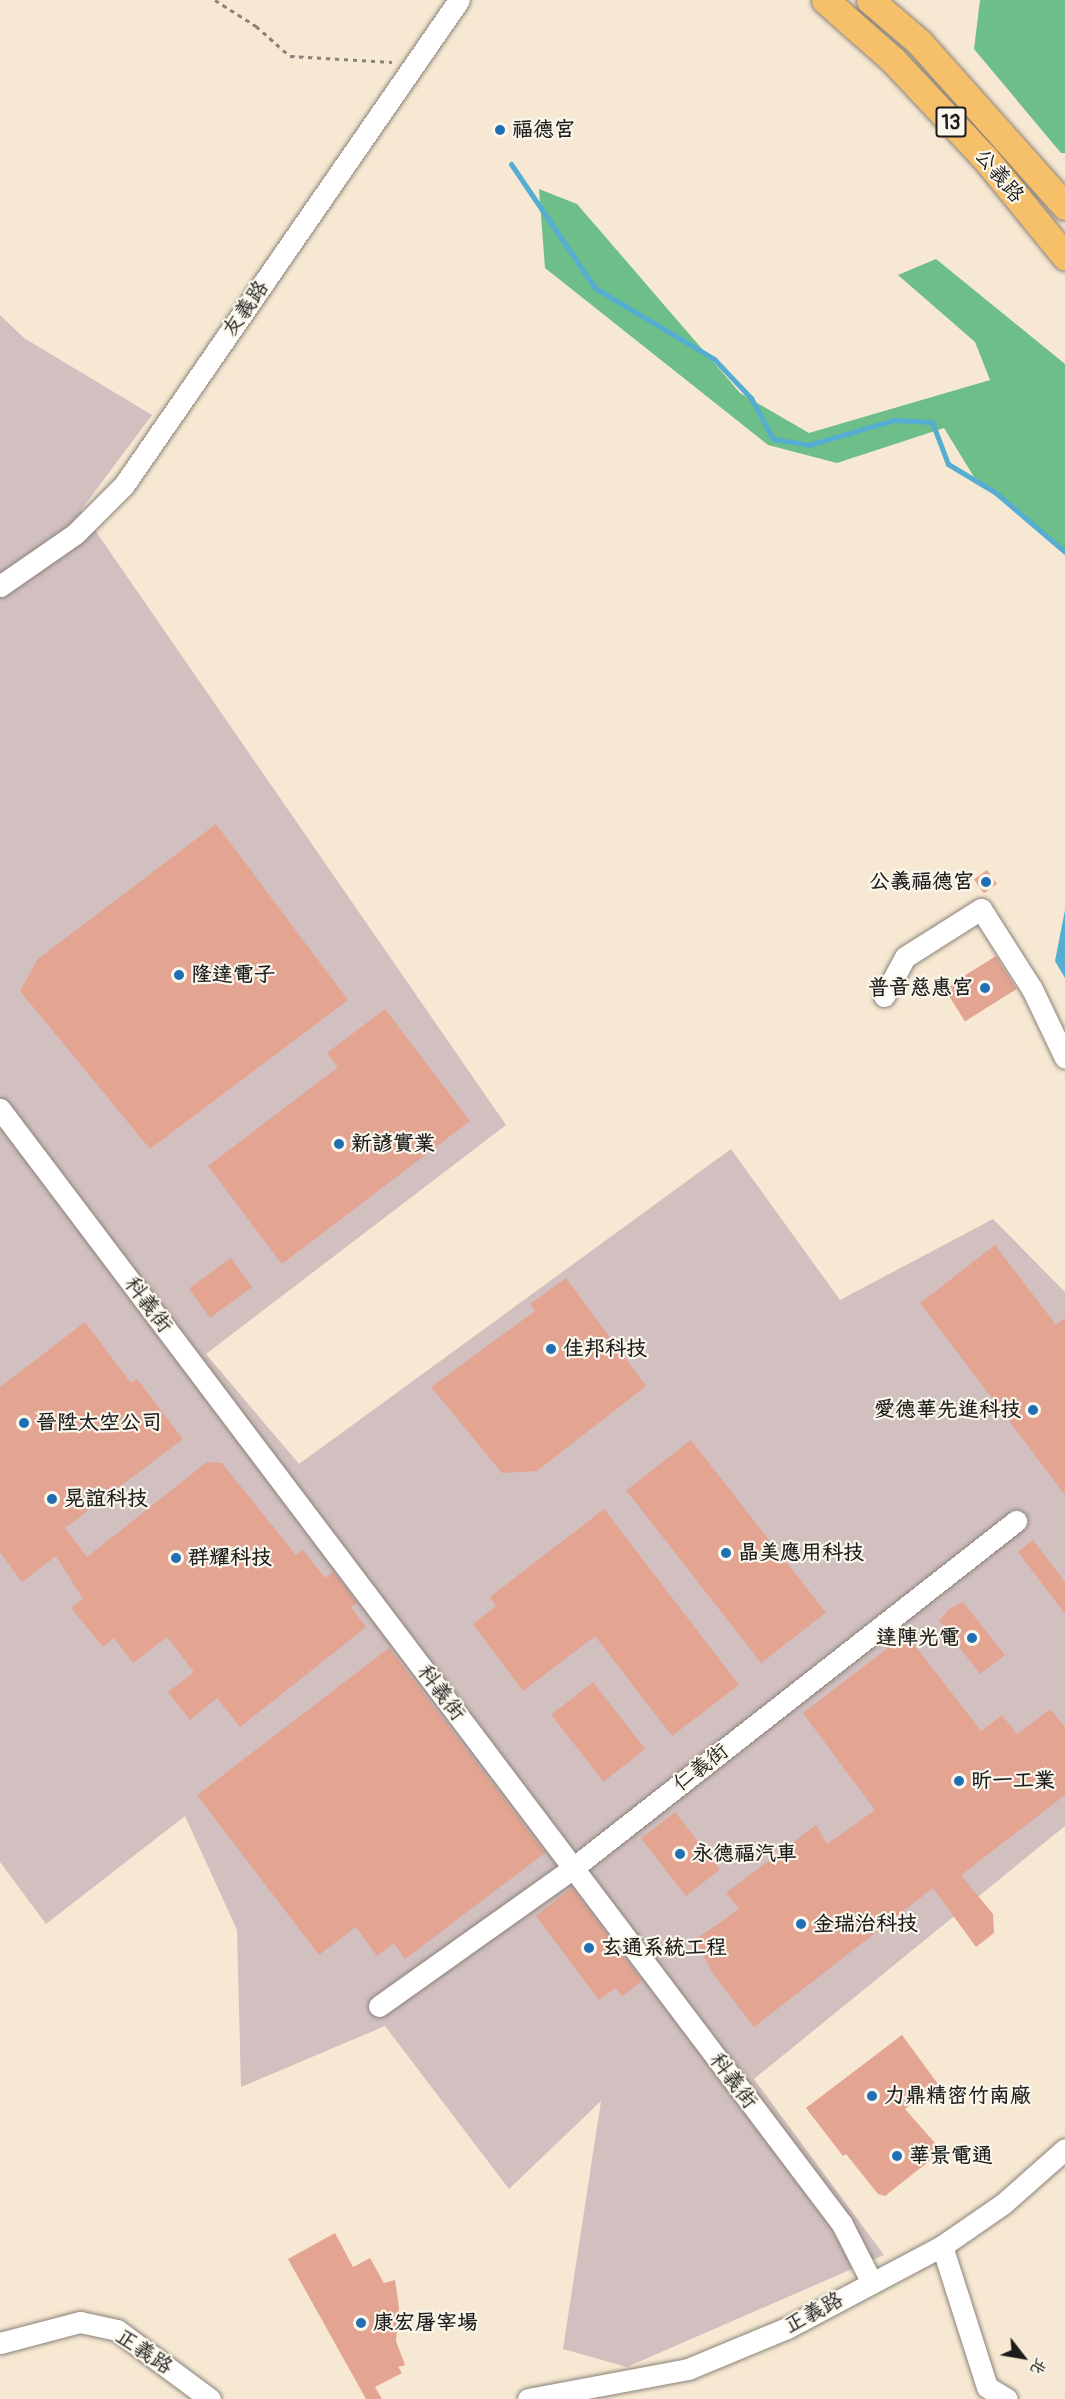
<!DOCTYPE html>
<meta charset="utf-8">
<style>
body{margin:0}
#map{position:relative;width:1065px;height:2399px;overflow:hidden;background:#f7e8d3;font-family:Pangolin,"LXGW WenKai TC",sans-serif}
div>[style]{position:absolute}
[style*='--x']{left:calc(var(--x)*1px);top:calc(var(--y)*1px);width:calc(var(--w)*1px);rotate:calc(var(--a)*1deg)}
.industrial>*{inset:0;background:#d2bfc0}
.forest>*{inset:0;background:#6ebe89}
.water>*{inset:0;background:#55add2}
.stream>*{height:5px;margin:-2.5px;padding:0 2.5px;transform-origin:2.5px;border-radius:2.5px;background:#55add2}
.building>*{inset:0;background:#e4a492;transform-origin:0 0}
.path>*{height:3px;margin-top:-1.5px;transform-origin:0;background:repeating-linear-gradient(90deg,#8a8278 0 4.5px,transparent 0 9px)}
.roads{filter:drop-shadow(0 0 2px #8a8278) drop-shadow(0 0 2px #8a8278)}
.minor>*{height:21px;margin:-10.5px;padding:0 10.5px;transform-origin:10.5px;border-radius:10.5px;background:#fff}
.major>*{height:27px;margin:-13.5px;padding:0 13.5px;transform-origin:13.5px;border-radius:13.5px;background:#f6c06b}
.dots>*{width:16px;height:16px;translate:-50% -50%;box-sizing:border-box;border:3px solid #fbf7ec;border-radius:50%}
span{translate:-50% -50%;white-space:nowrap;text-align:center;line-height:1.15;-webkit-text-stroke:4.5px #fbf7ec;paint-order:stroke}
.shield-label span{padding:2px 4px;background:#fbf7ec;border:2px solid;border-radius:4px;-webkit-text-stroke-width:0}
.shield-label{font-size:20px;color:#1c1c1c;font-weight:700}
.poi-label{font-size:21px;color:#1c1c1c;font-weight:700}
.left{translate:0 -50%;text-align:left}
.right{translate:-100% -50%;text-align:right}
.street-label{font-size:21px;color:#1c1c1c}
.north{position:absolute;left:993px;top:2327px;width:60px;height:60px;-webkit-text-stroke:4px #fbf7ec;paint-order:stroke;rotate:121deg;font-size:16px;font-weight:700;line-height:24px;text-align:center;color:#1c1c1c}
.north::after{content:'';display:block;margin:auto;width:21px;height:27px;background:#1c1c1c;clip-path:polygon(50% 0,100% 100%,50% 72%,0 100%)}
</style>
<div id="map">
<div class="industrial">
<i style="clip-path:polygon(0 315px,24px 338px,152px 415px,81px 510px,506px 1125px,206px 1354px,299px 1464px,731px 1149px,840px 1300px,993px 1219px,1065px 1292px,1065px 1826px,754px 2079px,884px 2255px,627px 2367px,563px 2349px,601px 2101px,509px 2189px,385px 2026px,241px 2087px,237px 1930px,185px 1816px,46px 1924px,0 1862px)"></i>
</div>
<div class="forest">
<i style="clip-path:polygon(980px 0,1065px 0,1065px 153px,1061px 153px,974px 49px)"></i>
<i style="clip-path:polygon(539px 189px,577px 204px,740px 393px,809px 433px,990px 380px,975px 342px,898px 275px,936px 259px,1065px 364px,1065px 553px,974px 477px,944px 428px,837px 463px,768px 445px,545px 268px)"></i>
</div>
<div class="water">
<i style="clip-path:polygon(1065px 910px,1065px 978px,1055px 961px)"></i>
</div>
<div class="stream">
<i style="--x:511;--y:164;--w:150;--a:55.9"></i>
<i style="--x:595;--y:288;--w:139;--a:30.8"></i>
<i style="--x:714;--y:359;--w:54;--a:46.5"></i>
<i style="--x:751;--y:398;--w:47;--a:61.8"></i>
<i style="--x:773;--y:439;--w:36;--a:9"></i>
<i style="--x:809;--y:445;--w:89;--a:-16.4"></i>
<i style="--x:894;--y:420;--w:38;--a:3"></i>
<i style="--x:932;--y:422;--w:45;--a:69.1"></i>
<i style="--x:948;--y:464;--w:56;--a:31.1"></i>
<i style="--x:996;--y:493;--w:91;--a:40.5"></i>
</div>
<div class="building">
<i style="clip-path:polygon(216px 824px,348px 1000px,150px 1149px,20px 991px,38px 959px)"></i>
<i style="left:987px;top:870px;width:17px;height:16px;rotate:54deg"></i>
<i style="left:996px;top:956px;width:39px;height:61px;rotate:58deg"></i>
<i style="clip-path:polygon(385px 1009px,470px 1121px,282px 1264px,208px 1166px,338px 1067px,327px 1053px)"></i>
<i style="clip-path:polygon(995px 1245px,1056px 1325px,1065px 1318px,1065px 1495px,920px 1303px)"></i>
<i style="left:231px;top:1258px;width:36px;height:52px;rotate:54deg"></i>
<i style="clip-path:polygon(566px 1278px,646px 1386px,537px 1471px,502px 1473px,431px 1387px,535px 1311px,530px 1304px)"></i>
<i style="clip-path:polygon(85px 1322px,131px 1383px,137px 1379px,183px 1439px,65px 1528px,87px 1557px,207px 1462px,222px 1463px,296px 1555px,303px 1550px,325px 1578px,333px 1572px,357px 1603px,351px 1607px,366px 1627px,240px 1727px,217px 1698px,190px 1720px,168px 1692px,194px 1672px,167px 1637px,133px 1663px,114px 1638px,103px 1647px,71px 1608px,83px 1599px,56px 1556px,22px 1582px,0 1552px,0 1387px)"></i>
<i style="left:691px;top:1440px;width:219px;height:82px;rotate:52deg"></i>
<i style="clip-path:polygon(604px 1509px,739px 1685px,672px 1736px,595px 1636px,523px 1691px,473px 1624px,496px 1606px,490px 1597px)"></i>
<i style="clip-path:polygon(1033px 1540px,1065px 1582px,1065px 1614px,1018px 1552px)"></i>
<i style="clip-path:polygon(963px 1602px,1005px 1655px,980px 1674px,939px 1621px,949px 1609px)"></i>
<i style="clip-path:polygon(906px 1634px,981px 1731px,1002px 1715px,1017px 1734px,1050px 1709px,1065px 1727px,1065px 1795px,961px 1875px,993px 1914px,994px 1933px,976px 1947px,933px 1888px,754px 2027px,714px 1975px,695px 1940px,739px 1909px,726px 1893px,816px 1825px,827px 1844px,875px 1810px,803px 1713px)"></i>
<i style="clip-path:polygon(389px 1648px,545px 1853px,405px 1959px,394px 1943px,377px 1956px,356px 1927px,319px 1955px,197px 1795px)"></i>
<i style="left:593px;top:1682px;width:85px;height:53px;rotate:52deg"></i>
<i style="left:675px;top:1812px;width:73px;height:43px;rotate:52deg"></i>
<i style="clip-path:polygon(572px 1888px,642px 1981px,622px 1996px,615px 1988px,599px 2000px,536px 1916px)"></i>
<i style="clip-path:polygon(902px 2035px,938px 2084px,905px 2109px,942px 2151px,885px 2196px,878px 2194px,846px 2154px,843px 2156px,806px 2108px)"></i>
<i style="clip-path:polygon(335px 2233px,353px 2267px,370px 2258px,384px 2283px,395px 2280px,399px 2307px,396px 2341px,405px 2365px,398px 2367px,402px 2373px,375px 2387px,382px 2399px,366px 2399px,288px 2259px)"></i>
</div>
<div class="path">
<i style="--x:215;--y:0;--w:49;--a:32.4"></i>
<i style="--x:256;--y:26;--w:45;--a:41.4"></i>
<i style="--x:290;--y:56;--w:102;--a:3.4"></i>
</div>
<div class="roads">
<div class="minor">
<i style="--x:0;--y:586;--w:91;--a:-34.7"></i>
<i style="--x:75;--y:534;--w:69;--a:-45"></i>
<i style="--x:124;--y:485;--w:589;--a:-55.37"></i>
<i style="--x:884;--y:996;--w:44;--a:-61.7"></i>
<i style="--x:905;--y:957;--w:90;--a:-32.3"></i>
<i style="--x:981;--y:909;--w:95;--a:57.5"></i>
<i style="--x:1032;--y:989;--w:76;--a:64.4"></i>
<i style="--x:0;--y:1109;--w:1397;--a:52.94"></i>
<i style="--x:842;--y:2224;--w:66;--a:63"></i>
<i style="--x:379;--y:2006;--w:238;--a:-35.4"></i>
<i style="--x:573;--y:1868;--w:563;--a:-38.07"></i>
<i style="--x:942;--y:2246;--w:148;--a:72.3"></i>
<i style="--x:987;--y:2387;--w:23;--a:31"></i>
<i style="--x:0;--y:2343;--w:83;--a:-14.7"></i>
<i style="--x:80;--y:2322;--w:38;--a:12"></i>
<i style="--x:117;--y:2330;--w:116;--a:36.6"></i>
<i style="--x:528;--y:2399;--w:163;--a:-10.6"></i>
<i style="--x:688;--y:2369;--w:107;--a:-22.5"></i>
<i style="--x:787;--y:2328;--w:175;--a:-27.9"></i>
<i style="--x:942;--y:2246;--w:75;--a:-34.7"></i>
<i style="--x:1004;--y:2203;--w:81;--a:-41.5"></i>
</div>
<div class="major">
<i style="--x:825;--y:0;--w:89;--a:41.4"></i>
<i style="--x:892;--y:59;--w:136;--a:46.8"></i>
<i style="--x:985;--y:158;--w:127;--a:50.8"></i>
<i style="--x:870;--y:0;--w:65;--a:40.6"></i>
<i style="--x:919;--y:42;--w:220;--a:48.3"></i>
</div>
</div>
<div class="dots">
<i style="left:500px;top:130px;background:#1f6fb2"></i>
<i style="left:986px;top:882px;background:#1f6fb2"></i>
<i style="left:179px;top:975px;background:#1f6fb2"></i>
<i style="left:985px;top:988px;background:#1f6fb2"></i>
<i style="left:339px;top:1144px;background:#1f6fb2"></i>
<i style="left:551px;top:1349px;background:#1f6fb2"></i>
<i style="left:1033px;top:1410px;background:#1f6fb2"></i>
<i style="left:24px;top:1423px;background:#1f6fb2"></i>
<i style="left:52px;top:1499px;background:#1f6fb2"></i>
<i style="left:726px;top:1553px;background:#1f6fb2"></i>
<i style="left:176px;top:1558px;background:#1f6fb2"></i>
<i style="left:972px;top:1638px;background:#1f6fb2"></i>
<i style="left:959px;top:1781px;background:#1f6fb2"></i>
<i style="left:680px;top:1854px;background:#1f6fb2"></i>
<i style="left:801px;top:1924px;background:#1f6fb2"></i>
<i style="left:589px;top:1948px;background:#1f6fb2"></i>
<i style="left:872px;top:2096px;background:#1f6fb2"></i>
<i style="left:897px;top:2156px;background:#1f6fb2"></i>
<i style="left:361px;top:2323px;background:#1f6fb2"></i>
</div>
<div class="shield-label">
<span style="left:951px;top:122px">13</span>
</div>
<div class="poi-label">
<span class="left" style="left:512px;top:130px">福德宮</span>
<span class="right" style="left:974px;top:882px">公義福德宮</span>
<span class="left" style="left:191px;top:975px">隆達電子</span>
<span class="right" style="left:973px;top:988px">普音慈惠宮</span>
<span class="left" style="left:351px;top:1144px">新諺實業</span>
<span class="left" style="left:563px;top:1349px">佳邦科技</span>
<span class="right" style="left:1021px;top:1410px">愛德華先進科技</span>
<span class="left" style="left:36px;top:1423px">晉陞太空公司</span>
<span class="left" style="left:64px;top:1499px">晃誼科技</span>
<span class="left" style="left:738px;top:1553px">晶美應用科技</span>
<span class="left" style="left:188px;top:1558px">群耀科技</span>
<span class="right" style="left:960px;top:1638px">達陣光電</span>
<span class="left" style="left:971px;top:1781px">昕一工業</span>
<span class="left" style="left:692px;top:1854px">永德福汽車</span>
<span class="left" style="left:813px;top:1924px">金瑞治科技</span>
<span class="left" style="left:601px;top:1948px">玄通系統工程</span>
<span class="left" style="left:884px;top:2096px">力鼎精密竹南廠</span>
<span class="left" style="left:909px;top:2156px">華景電通</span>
<span class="left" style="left:373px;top:2323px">康宏屠宰場</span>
</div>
<div class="street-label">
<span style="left:999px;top:176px;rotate:50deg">公義路</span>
<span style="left:246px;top:309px;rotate:-55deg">友義路</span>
<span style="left:148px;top:1305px;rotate:53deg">科義街</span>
<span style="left:441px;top:1693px;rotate:53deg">科義街</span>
<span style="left:701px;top:1768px;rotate:-38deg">仁義街</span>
<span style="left:733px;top:2081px;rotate:53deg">科義街</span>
<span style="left:814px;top:2313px;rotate:-28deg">正義路</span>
<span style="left:144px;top:2352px;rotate:34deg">正義路</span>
</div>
<div class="north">北</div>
</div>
